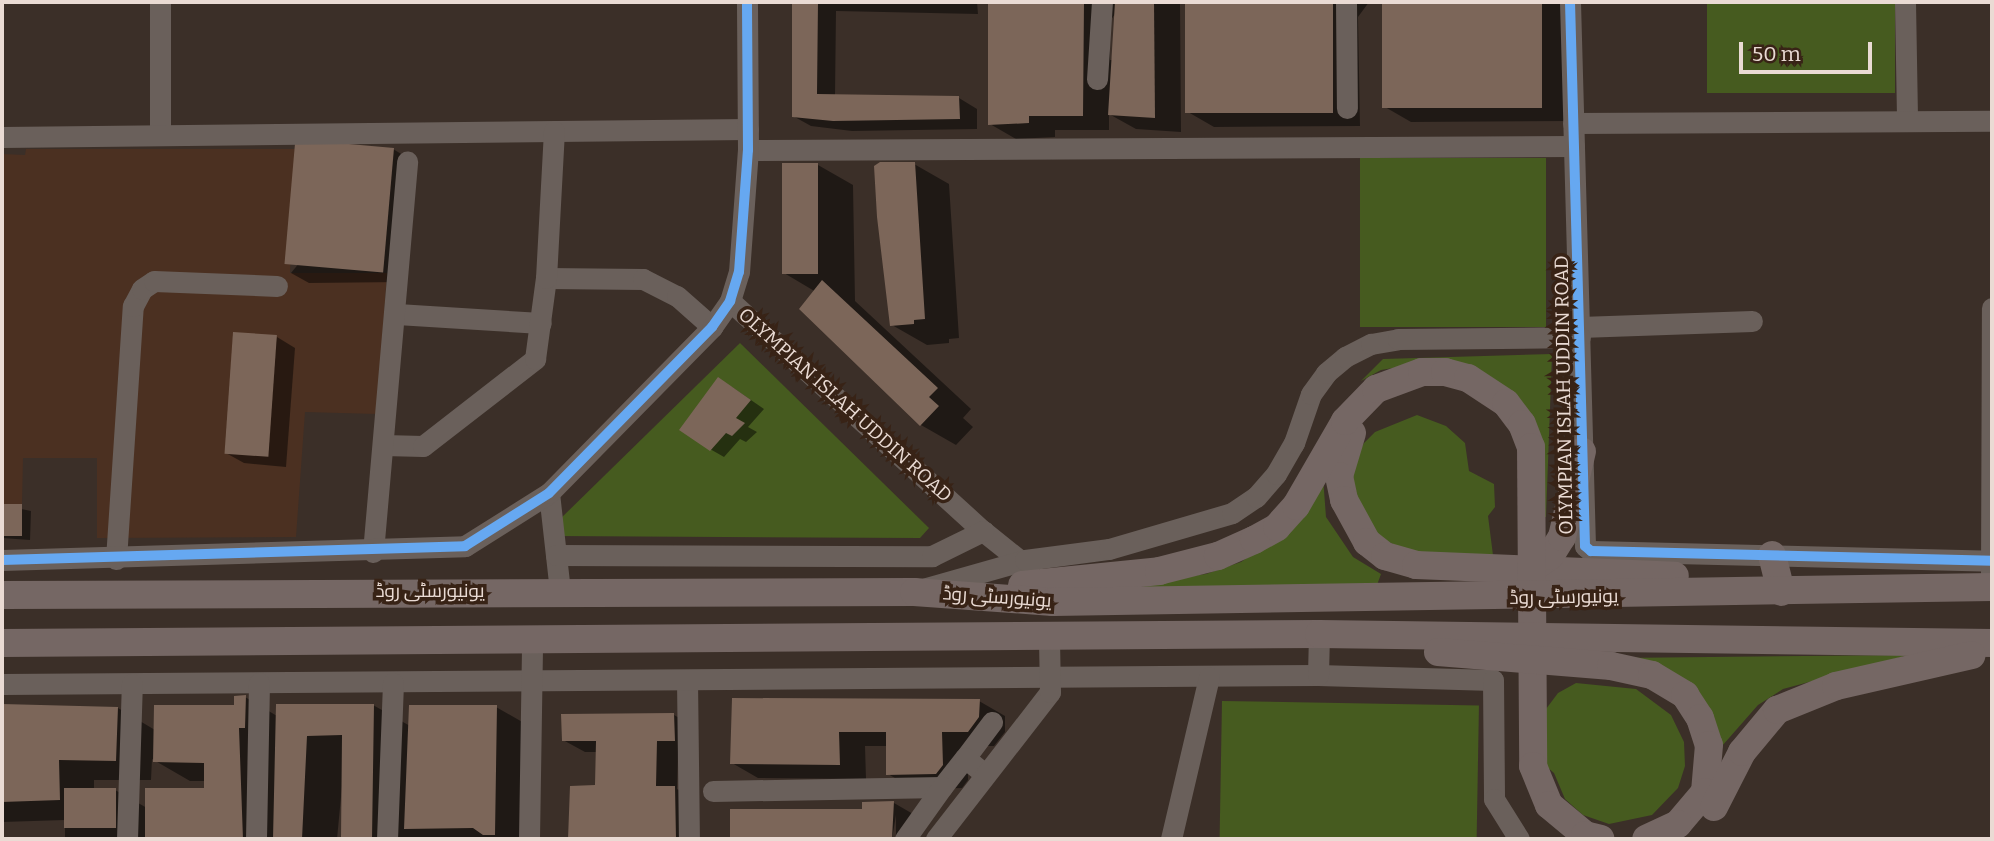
<!DOCTYPE html>
<meta charset="utf-8">
<style>
body{margin:0}
#map{position:relative;width:1994px;height:841px;overflow:hidden;background:#3b2f28;font-family:Bitter,Cairo,serif}
div>[style]{position:absolute}
[style*='--x']{left:calc(var(--x)*1px);top:calc(var(--y)*1px);width:calc(var(--w)*1px);rotate:calc(var(--a)*1deg)}
.built>*{inset:0;background:#4b3021}
.green>*{inset:0;background:#465b1f;transform-origin:0 0}
.shadow>*{inset:0;background:#0007}
.building>*{inset:0;background:#7c6659;transform-origin:0 0}
.minor>*{height:21px;margin:-10.5px;padding:0 10.5px;transform-origin:10.5px;border-radius:10.5px;background:#6a605b}
.major>*{height:28px;margin:-14px;padding:0 14px;transform-origin:14px;border-radius:14px;background:#756764}
.cycleway>*{height:10px;margin:-5px;padding:0 5px;transform-origin:5px;border-radius:5px;background:#66a8f1}
span{translate:-50% -50%;white-space:nowrap;text-align:center;line-height:1.15;-webkit-text-stroke:7px #382316;paint-order:stroke}
.street-label{font-size:19px;color:#eadbd4}
.frame{position:absolute;inset:0;border:4px solid #eadbd4;pointer-events:none}
.scale{position:absolute;left:1739px;top:42px;width:133px;height:32px;box-sizing:border-box;border:4px solid #eadbd4;border-top:0;padding-left:9px;font-size:21px;line-height:24px;white-space:nowrap;color:#eadbd4;-webkit-text-stroke:5px #382316;paint-order:stroke}
</style>
<div id="map">
<div class="built">
<i style="clip-path:polygon(26px 149px,295px 149px,290px 273px,387px 273px,377px 414px,305px 412px,296px 537px,97px 538px,97px 458px,23px 458px,22px 504px,2px 504px,2px 154px,25px 155px)"></i>
</div>
<div class="green">
<i style="left:1707px;top:2px;width:188px;height:91px"></i>
<i style="left:1546px;top:158px;width:169px;height:186px;rotate:90deg"></i>
<i style="clip-path:polygon(740px 343px,929px 528px,920px 538px,555px 536px,556px 523px)"></i>
<i style="clip-path:polygon(1552px 354px,1546px 517px,1541px 517px,1534px 433px,1429px 362px,1381px 370px,1361px 381px,1383px 359px)"></i>
<i style="clip-path:polygon(1417px 415px,1446px 426px,1465px 443px,1469px 471px,1494px 484px,1495px 507px,1488px 516px,1494px 563px,1428px 559px,1379px 538px,1351px 495px,1353px 463px,1364px 443px,1375px 432px)"></i>
<i style="clip-path:polygon(1322px 464px,1326px 517px,1353px 557px,1381px 574px,1377px 585px,1140px 591px,1146px 582px,1206px 574px,1241px 562px,1270px 542px)"></i>
<i style="clip-path:polygon(1909px 655px,1783px 689px,1758px 705px,1715px 754px,1698px 709px,1617px 658px)"></i>
<i style="clip-path:polygon(1576px 683px,1636px 689px,1671px 715px,1684px 742px,1685px 766px,1678px 788px,1652px 815px,1609px 824px,1583px 815px,1565px 799px,1554px 773px,1540px 761px,1546px 709px,1558px 693px)"></i>
<i style="left:1222px;top:701px;width:257px;height:138px;rotate:1deg"></i>
</div>
<div class="shadow">
<i style="clip-path:polygon(794px 2px,977px 2px,978px 14px,836px 11px,835px 96px,959px 98px,977px 109px,977px 129px,852px 131px,811px 126px,793px 116px)"></i>
<i style="clip-path:polygon(evenodd,989px 2px,1180px 2px,1181px 132px,1136px 129px,1109px 114px,1109px 130px,1055px 130px,1055px 137px,1016px 139px,990px 124px,989px 2px,1115px 14px,1113px 60px,1110px 60px,1110px 21px,1115px 14px)"></i>
<i style="clip-path:polygon(1187px 2px,1369px 2px,1358px 17px,1360px 126px,1214px 127px,1188px 112px)"></i>
<i style="clip-path:polygon(1384px 2px,1568px 2px,1569px 121px,1411px 122px,1385px 107px)"></i>
<i style="clip-path:polygon(393px 149px,411px 160px,402px 282px,309px 283px,291px 273px)"></i>
<i style="clip-path:polygon(914px 164px,949px 184px,959px 338px,949px 339px,949px 343px,927px 345px,892px 325px)"></i>
<i style="clip-path:polygon(818px 165px,853px 185px,855px 301px,971px 409px,963px 418px,973px 427px,956px 445px,921px 425px,801px 309px,816px 292px,784px 273px)"></i>
<i style="clip-path:polygon(277px 337px,295px 348px,286px 467px,244px 463px,226px 453px)"></i>
<i style="clip-path:polygon(732px 387px,764px 409px,748px 427px,757px 432px,746px 442px,740px 439px,724px 457px,710px 449px)"></i>
<i style="clip-path:polygon(2px 505px,31px 511px,30px 540px,2px 538px)"></i>
<i style="clip-path:polygon(evenodd,245px 697px,277px 716px,373px 705px,410px 726px,496px 707px,531px 727px,530px 839px,343px 839px,343px 776px,337px 839px,65px 839px,65px 820px,2px 822px,2px 706px,118px 708px,155px 730px,236px 707px,245px 697px,152px 759px,190px 781px,206px 781px,206px 790px,147px 808px,115px 790px,94px 790px,94px 780px,151px 780px,152px 759px)"></i>
<i style="clip-path:polygon(734px 700px,979px 701px,1005px 716px,1005px 732px,994px 746px,968px 746px,968px 780px,962px 788px,914px 789px,888px 774px,888px 746px,865px 746px,866px 779px,758px 778px,732px 763px)"></i>
<i style="clip-path:polygon(674px 715px,695px 727px,678px 752px,677px 789px,696px 801px,698px 839px,570px 839px,571px 788px,597px 787px,598px 752px,585px 752px,563px 740px)"></i>
<i style="clip-path:polygon(864px 803px,894px 803px,920px 818px,920px 839px,896px 839px,896px 815px,892px 839px,731px 839px,732px 811px,864px 811px)"></i>
</div>
<div class="building">
<i style="clip-path:polygon(792px 2px,818px 2px,817px 94px,959px 96px,960px 119px,833px 121px,792px 117px)"></i>
<i style="clip-path:polygon(988px 2px,1084px 2px,1083px 116px,1029px 116px,1029px 123px,988px 125px)"></i>
<i style="clip-path:polygon(1115px 2px,1154px 2px,1155px 118px,1108px 115px)"></i>
<i style="left:1185px;top:2px;width:148px;height:111px"></i>
<i style="left:1382px;top:2px;width:160px;height:106px"></i>
<i style="left:394px;top:148px;width:125px;height:99px;rotate:95deg"></i>
<i style="clip-path:polygon(880px 162px,915px 162px,925px 319px,914px 320px,914px 324px,890px 326px,877px 217px,874px 166px)"></i>
<i style="left:782px;top:163px;width:36px;height:111px"></i>
<i style="clip-path:polygon(822px 280px,938px 388px,929px 397px,939px 406px,920px 426px,799px 309px)"></i>
<i style="left:233px;top:332px;width:44px;height:122px;rotate:4deg"></i>
<i style="clip-path:polygon(718px 377px,751px 400px,736px 418px,745px 423px,732px 436px,726px 433px,710px 451px,679px 430px)"></i>
<i style="left:2px;top:504px;width:20px;height:32px"></i>
<i style="clip-path:polygon(246px 695px,245px 728px,239px 728px,243px 839px,145px 839px,145px 788px,204px 788px,204px 763px,153px 762px,154px 705px,234px 705px,234px 696px)"></i>
<i style="clip-path:polygon(732px 698px,980px 699px,979px 717px,968px 732px,942px 732px,943px 765px,936px 774px,886px 775px,886px 732px,839px 732px,840px 765px,730px 764px)"></i>
<i style="clip-path:polygon(2px 704px,118px 707px,116px 761px,59px 760px,60px 800px,2px 802px)"></i>
<i style="clip-path:polygon(276px 704px,374px 704px,372px 839px,341px 839px,342px 735px,307px 736px,302px 839px,273px 839px)"></i>
<i style="clip-path:polygon(409px 705px,497px 705px,495px 835px,483px 835px,473px 828px,404px 829px)"></i>
<i style="clip-path:polygon(674px 713px,675px 741px,657px 741px,656px 786px,675px 786px,676px 839px,568px 839px,570px 786px,595px 785px,596px 741px,562px 741px,561px 714px)"></i>
<i style="left:64px;top:788px;width:52px;height:40px"></i>
<i style="clip-path:polygon(894px 801px,892px 839px,730px 839px,730px 809px,862px 809px,862px 802px)"></i>
</div>
<div class="minor">
<i style="--x:1346;--y:2;--w:106;--a:89.5"></i>
<i style="--x:1570;--y:2;--w:544;--a:88.42"></i>
<i style="--x:1585;--y:546;--w:8;--a:40"></i>
<i style="--x:1591;--y:551;--w:401;--a:1.4"></i>
<i style="--x:1905;--y:2;--w:118;--a:89"></i>
<i style="--x:1097;--y:79;--w:77;--a:-86.3"></i>
<i style="--x:1573;--y:123;--w:419;--a:-0.3"></i>
<i style="--x:160;--y:134;--w:132;--a:-90"></i>
<i style="--x:2;--y:137;--w:746;--a:-0.61"></i>
<i style="--x:748;--y:150;--w:826;--a:-0.28"></i>
<i style="--x:546;--y:278;--w:97;--a:0.6"></i>
<i style="--x:643;--y:279;--w:38;--a:27"></i>
<i style="--x:677;--y:296;--w:47;--a:41.5"></i>
<i style="--x:730;--y:301;--w:342;--a:42.3"></i>
<i style="--x:983;--y:531;--w:58;--a:38.7"></i>
<i style="--x:397;--y:314;--w:144;--a:3.6"></i>
<i style="--x:1580;--y:327;--w:172;--a:-2"></i>
<i style="--x:383;--y:445;--w:40;--a:1.4"></i>
<i style="--x:423;--y:446;--w:142;--a:-37.8"></i>
<i style="--x:535;--y:359;--w:82;--a:-82.3"></i>
<i style="--x:546;--y:278;--w:147;--a:-86.9"></i>
<i style="--x:549;--y:493;--w:99;--a:83.6"></i>
<i style="--x:373;--y:552;--w:392;--a:-85"></i>
<i style="--x:556;--y:555;--w:376;--a:0.2"></i>
<i style="--x:932;--y:556;--w:57;--a:-26.1"></i>
<i style="--x:116;--y:559;--w:254;--a:-86.2"></i>
<i style="--x:133;--y:306;--w:19;--a:-62"></i>
<i style="--x:142;--y:289;--w:14;--a:-34"></i>
<i style="--x:154;--y:281;--w:123;--a:2.3"></i>
<i style="--x:2;--y:560;--w:463;--a:-1.7"></i>
<i style="--x:465;--y:546;--w:99;--a:-32.2"></i>
<i style="--x:549;--y:493;--w:233;--a:-45.5"></i>
<i style="--x:712;--y:327;--w:32;--a:-55"></i>
<i style="--x:730;--y:301;--w:30;--a:-73"></i>
<i style="--x:739;--y:272;--w:122;--a:-85.8"></i>
<i style="--x:748;--y:150;--w:148;--a:-90.4"></i>
<i style="--x:1991;--y:575;--w:267;--a:-89.8"></i>
<i style="--x:926;--y:588;--w:103;--a:-15.8"></i>
<i style="--x:1025;--y:560;--w:85;--a:-7.5"></i>
<i style="--x:1109;--y:549;--w:128;--a:-16.3"></i>
<i style="--x:1232;--y:513;--w:29;--a:-34"></i>
<i style="--x:1256;--y:497;--w:30;--a:-49"></i>
<i style="--x:1276;--y:474;--w:36;--a:-60"></i>
<i style="--x:1294;--y:443;--w:52;--a:-70.9"></i>
<i style="--x:1311;--y:394;--w:26;--a:-54"></i>
<i style="--x:1326;--y:373;--w:25;--a:-40"></i>
<i style="--x:1345;--y:357;--w:29;--a:-27"></i>
<i style="--x:1371;--y:344;--w:27;--a:-10"></i>
<i style="--x:1398;--y:339;--w:182;--a:-0.6"></i>
<i style="--x:1318;--y:675;--w:175;--a:1.6"></i>
<i style="--x:1493;--y:680;--w:119;--a:89.5"></i>
<i style="--x:1494;--y:799;--w:47;--a:58"></i>
<i style="--x:687;--y:680;--w:159;--a:89.3"></i>
<i style="--x:2;--y:684;--w:1316;--a:-0.39"></i>
<i style="--x:1318;--y:675;--w:41;--a:-88.6"></i>
<i style="--x:965;--y:758;--w:45;--a:-53.1"></i>
<i style="--x:713;--y:791;--w:229;--a:-1"></i>
<i style="--x:942;--y:787;--w:37;--a:-52"></i>
<i style="--x:965;--y:758;--w:26;--a:39"></i>
<i style="--x:127;--y:839;--w:155;--a:-88.2"></i>
<i style="--x:256;--y:839;--w:156;--a:-88.9"></i>
<i style="--x:387;--y:839;--w:156;--a:-87.8"></i>
<i style="--x:529;--y:839;--w:196;--a:-89.1"></i>
<i style="--x:905;--y:839;--w:64;--a:-54.6"></i>
<i style="--x:936;--y:839;--w:186;--a:-52.2"></i>
<i style="--x:1050;--y:692;--w:54;--a:-91.1"></i>
<i style="--x:1171;--y:839;--w:166;--a:-76.8"></i>
</div>
<div class="major">
<i style="--x:1352;--y:433;--w:45;--a:106.8"></i>
<i style="--x:1339;--y:476;--w:25;--a:78"></i>
<i style="--x:1344;--y:500;--w:48;--a:61.3"></i>
<i style="--x:1367;--y:542;--w:23;--a:38"></i>
<i style="--x:1385;--y:556;--w:32;--a:16"></i>
<i style="--x:1416;--y:565;--w:259;--a:2.4"></i>
<i style="--x:1772;--y:555;--w:38;--a:76"></i>
<i style="--x:1531;--y:569;--w:23;--a:-34"></i>
<i style="--x:1550;--y:556;--w:22;--a:-58"></i>
<i style="--x:1562;--y:537;--w:88;--a:-76.9"></i>
<i style="--x:1022;--y:585;--w:138;--a:-5.8"></i>
<i style="--x:1159;--y:571;--w:61;--a:-14.3"></i>
<i style="--x:1218;--y:556;--w:39;--a:-24"></i>
<i style="--x:1254;--y:540;--w:26;--a:-29"></i>
<i style="--x:1277;--y:527;--w:28;--a:-48"></i>
<i style="--x:1296;--y:506;--w:98;--a:-60"></i>
<i style="--x:1345;--y:421;--w:45;--a:-45.9"></i>
<i style="--x:1376;--y:389;--w:49;--a:-20.3"></i>
<i style="--x:1422;--y:372;--w:23;--a:0"></i>
<i style="--x:1445;--y:372;--w:24;--a:15"></i>
<i style="--x:1468;--y:378;--w:45;--a:33.3"></i>
<i style="--x:1506;--y:403;--w:26;--a:53"></i>
<i style="--x:1522;--y:424;--w:25;--a:69"></i>
<i style="--x:1531;--y:447;--w:319;--a:89.6"></i>
<i style="--x:1533;--y:766;--w:42;--a:67.7"></i>
<i style="--x:1549;--y:805;--w:47;--a:39.8"></i>
<i style="--x:1585;--y:835;--w:16;--a:14"></i>
<i style="--x:2;--y:595;--w:912;--a:-0.19"></i>
<i style="--x:914;--y:592;--w:139;--a:4.1"></i>
<i style="--x:1053;--y:602;--w:939;--a:-0.92"></i>
<i style="--x:2;--y:643;--w:1317;--a:-0.39"></i>
<i style="--x:1319;--y:634;--w:673;--a:0.77"></i>
<i style="--x:1438;--y:652;--w:174;--a:4.6"></i>
<i style="--x:1611;--y:666;--w:42;--a:12.4"></i>
<i style="--x:1652;--y:675;--w:39;--a:31"></i>
<i style="--x:1685;--y:695;--w:27;--a:57"></i>
<i style="--x:1700;--y:718;--w:28;--a:72"></i>
<i style="--x:1709;--y:745;--w:47;--a:94.9"></i>
<i style="--x:1705;--y:792;--w:42;--a:130.2"></i>
<i style="--x:1678;--y:824;--w:35;--a:155"></i>
<i style="--x:1714;--y:807;--w:62;--a:-63"></i>
<i style="--x:1742;--y:752;--w:55;--a:-50.2"></i>
<i style="--x:1777;--y:710;--w:64;--a:-22.1"></i>
<i style="--x:1836;--y:686;--w:139;--a:-12.8"></i>
</div>
<div class="cycleway">
<i style="--x:1570;--y:2;--w:544;--a:88.42"></i>
<i style="--x:1585;--y:546;--w:8;--a:40"></i>
<i style="--x:1591;--y:551;--w:401;--a:1.4"></i>
<i style="--x:2;--y:560;--w:463;--a:-1.7"></i>
<i style="--x:465;--y:546;--w:99;--a:-32.2"></i>
<i style="--x:549;--y:493;--w:233;--a:-45.5"></i>
<i style="--x:712;--y:327;--w:32;--a:-55"></i>
<i style="--x:730;--y:301;--w:30;--a:-73"></i>
<i style="--x:739;--y:272;--w:122;--a:-85.8"></i>
<i style="--x:748;--y:150;--w:148;--a:-90.4"></i>
</div>
<div class="street-label">
<span style="left:1564px;top:395px;rotate:-91deg">OLYMPIAN ISLAH UDDIN ROAD</span>
<span style="left:845px;top:405px;rotate:42deg">OLYMPIAN ISLAH UDDIN ROAD</span>
<span style="left:430px;top:591px">یونیورسٹی روڈ</span>
<span style="left:997px;top:597px;rotate:4deg">یونیورسٹی روڈ</span>
<span style="left:1564px;top:597px;rotate:-1deg">یونیورسٹی روڈ</span>
</div>
<div class="frame"></div>
<div class="scale">50 m</div>
</div>
